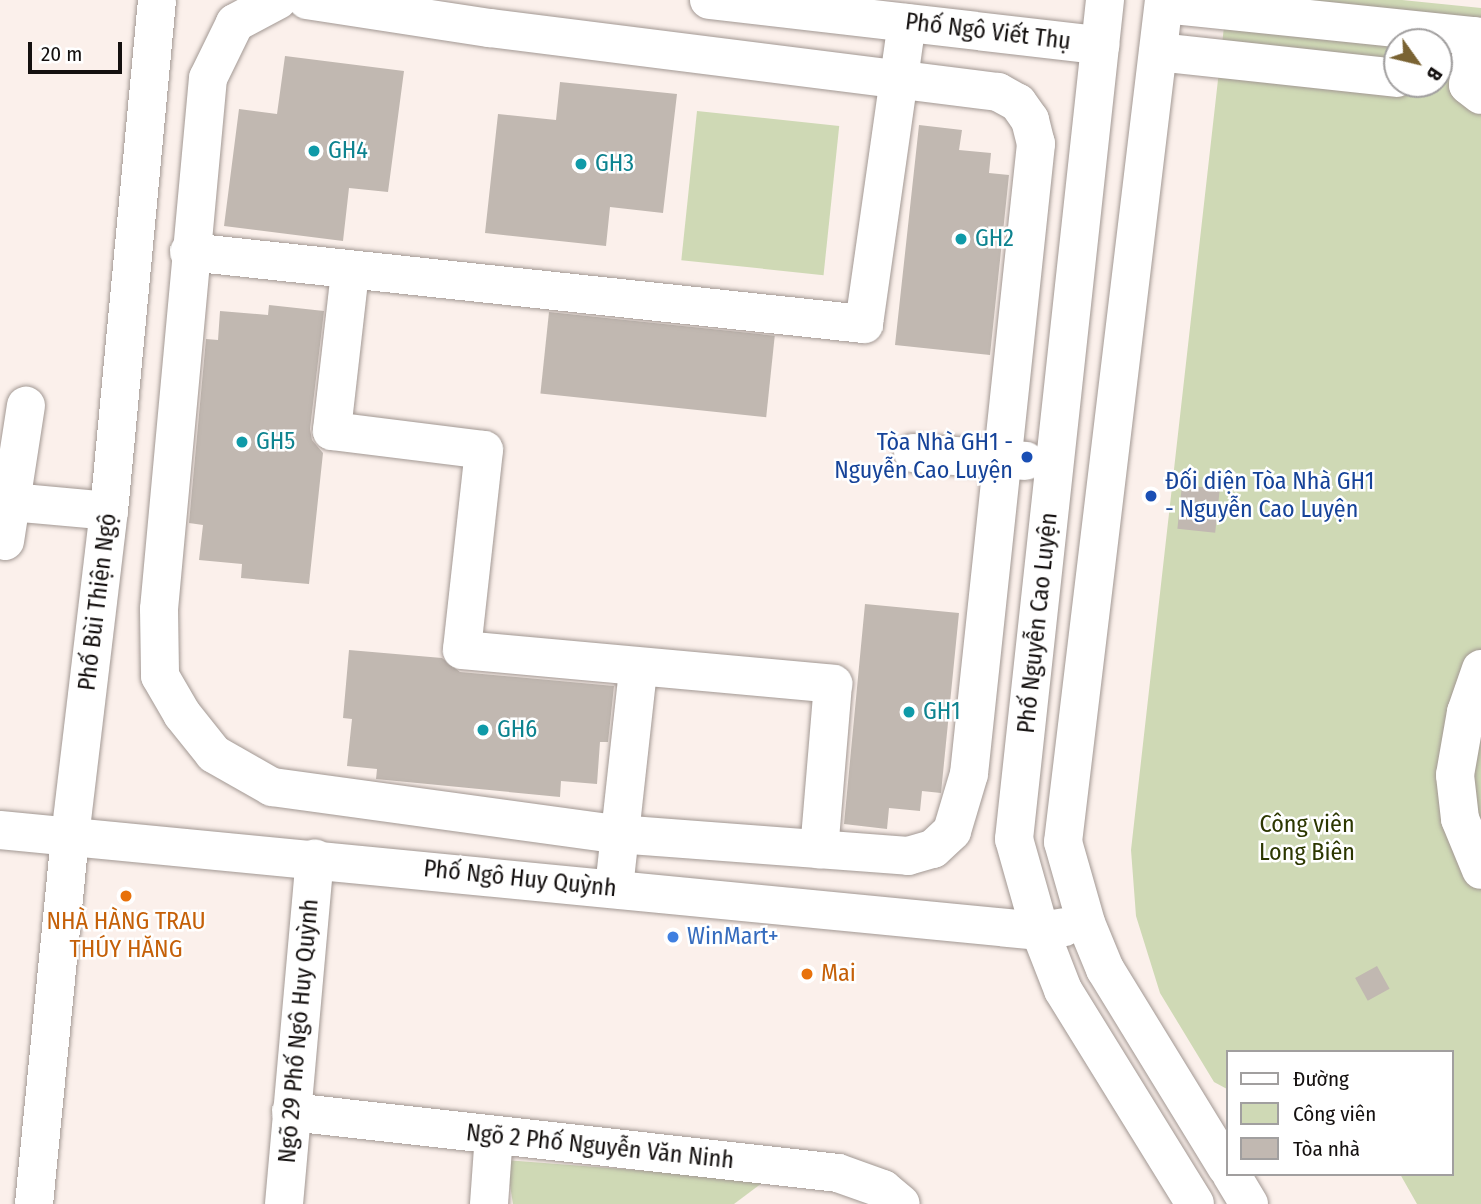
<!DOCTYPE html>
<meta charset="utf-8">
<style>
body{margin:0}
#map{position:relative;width:1481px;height:1204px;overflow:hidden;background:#fbf0eb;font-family:"Fira Sans Condensed",sans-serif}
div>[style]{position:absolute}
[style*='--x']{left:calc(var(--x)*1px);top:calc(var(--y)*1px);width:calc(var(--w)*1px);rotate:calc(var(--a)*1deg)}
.green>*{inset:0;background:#cfd9b5;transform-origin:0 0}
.building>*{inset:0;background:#c1b8b1;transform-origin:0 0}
.roads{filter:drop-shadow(0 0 2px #a29893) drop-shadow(0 0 2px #a29893)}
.minor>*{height:38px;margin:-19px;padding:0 19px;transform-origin:19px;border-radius:19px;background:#fff}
.dots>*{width:19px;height:19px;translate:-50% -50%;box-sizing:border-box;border:4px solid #fff;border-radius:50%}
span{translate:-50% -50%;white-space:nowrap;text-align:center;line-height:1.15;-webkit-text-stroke:5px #fff;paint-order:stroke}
.street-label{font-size:24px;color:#14100f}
.culture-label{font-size:24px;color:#0d838f}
.left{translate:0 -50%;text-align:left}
.transit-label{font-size:24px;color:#164399}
.right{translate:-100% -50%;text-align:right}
.park-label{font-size:24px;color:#2c3700}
.food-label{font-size:24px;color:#c56008}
.shop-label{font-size:24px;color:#366cbe}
.legend{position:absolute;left:1226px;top:1050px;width:228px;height:126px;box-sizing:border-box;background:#fff;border:2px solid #a19f9f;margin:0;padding:9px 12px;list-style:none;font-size:21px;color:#14100f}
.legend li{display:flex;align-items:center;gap:14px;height:35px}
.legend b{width:35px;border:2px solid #a19f9f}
.north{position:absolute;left:1383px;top:28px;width:70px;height:70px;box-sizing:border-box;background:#fff;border:2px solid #a19f9f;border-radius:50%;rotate:124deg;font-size:19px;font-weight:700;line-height:28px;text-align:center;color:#14100f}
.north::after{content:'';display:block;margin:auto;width:24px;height:32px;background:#7a6333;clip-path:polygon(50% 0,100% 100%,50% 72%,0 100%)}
.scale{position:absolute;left:28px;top:42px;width:94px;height:32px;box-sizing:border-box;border:4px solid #14100f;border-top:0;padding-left:9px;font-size:21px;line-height:24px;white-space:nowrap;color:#14100f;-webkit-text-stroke:5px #fff;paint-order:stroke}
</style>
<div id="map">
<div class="green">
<i style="clip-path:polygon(evenodd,1227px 0,1402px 0,1481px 8px,1481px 1204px,1417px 1204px,1400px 1174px,1451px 1174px,1451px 1052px,1227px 1052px,1227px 1089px,1214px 1082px,1160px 993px,1136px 916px,1131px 850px,1227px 0,1397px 42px,1439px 42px,1439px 84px,1397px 84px,1397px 42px)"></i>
<i style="left:697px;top:111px;width:143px;height:150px;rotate:6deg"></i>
<i style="clip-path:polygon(506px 1160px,766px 1180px,734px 1204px,513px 1204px)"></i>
</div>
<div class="building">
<i style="clip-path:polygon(285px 56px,404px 71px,388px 192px,349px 188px,343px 241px,224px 226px,239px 109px,277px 114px)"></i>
<i style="clip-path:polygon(560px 82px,677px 94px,663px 213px,610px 207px,606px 246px,485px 233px,498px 114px,556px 120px)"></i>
<i style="clip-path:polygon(919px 125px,962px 130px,959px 150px,991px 153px,989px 173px,1009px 175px,990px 355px,895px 345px)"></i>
<i style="clip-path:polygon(269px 305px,324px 311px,310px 429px,312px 440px,323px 453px,309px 584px,241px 578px,242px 564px,199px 560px,203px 525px,189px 523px,206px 339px,218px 340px,220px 311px,268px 315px)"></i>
<i style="left:549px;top:312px;width:227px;height:82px;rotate:6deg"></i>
<i style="left:1182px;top:485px;width:38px;height:44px;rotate:6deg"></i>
<i style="clip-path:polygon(865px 604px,959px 613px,941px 793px,922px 791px,920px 811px,889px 808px,887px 829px,844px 824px)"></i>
<i style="clip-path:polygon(349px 650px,442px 658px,460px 672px,614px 686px,608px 742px,600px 742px,597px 784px,561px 781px,560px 797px,376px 779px,377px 769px,347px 766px,352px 719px,343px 718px)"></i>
<i style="left:1377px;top:966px;width:26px;height:25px;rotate:61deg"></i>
</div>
<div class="roads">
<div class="minor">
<i style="--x:278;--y:0;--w:49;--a:151.9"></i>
<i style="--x:235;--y:23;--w:61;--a:116.1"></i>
<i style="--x:208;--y:78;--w:533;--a:95.27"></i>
<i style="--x:159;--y:609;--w:67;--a:89.1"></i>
<i style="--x:160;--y:676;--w:44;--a:59.9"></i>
<i style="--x:182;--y:714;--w:51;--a:51.3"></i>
<i style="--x:214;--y:754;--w:67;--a:29.6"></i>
<i style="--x:272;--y:787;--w:348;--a:7.8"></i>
<i style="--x:617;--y:834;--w:292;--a:4.3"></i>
<i style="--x:908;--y:856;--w:26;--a:-16"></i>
<i style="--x:933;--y:849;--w:26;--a:-43"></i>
<i style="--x:952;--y:831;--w:59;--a:-73.4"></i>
<i style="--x:969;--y:774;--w:634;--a:-83.93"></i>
<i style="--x:1036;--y:144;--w:25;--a:-104"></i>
<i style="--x:1030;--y:120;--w:21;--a:-125"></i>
<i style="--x:1018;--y:103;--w:23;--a:-151"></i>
<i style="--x:998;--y:92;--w:513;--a:-172.83"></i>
<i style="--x:489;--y:28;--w:184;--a:-171.3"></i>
<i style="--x:709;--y:0;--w:394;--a:6.6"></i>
<i style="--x:1105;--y:0;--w:844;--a:96.19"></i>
<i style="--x:1014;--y:839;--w:96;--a:74.2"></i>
<i style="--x:1040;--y:931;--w:63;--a:68.7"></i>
<i style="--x:1063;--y:990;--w:251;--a:58.3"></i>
<i style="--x:1164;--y:0;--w:848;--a:96.84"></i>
<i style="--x:1063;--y:842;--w:84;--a:74.1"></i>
<i style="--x:1086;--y:923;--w:50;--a:67.6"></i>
<i style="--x:1105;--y:969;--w:233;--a:58.5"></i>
<i style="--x:1164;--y:4;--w:319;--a:5.9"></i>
<i style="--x:1473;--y:36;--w:49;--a:95.8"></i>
<i style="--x:1468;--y:85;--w:16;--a:38"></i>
<i style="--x:1158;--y:52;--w:240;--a:6.2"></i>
<i style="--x:189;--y:252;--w:679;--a:6.09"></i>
<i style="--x:864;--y:324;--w:304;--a:-81.9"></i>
<i style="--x:350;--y:272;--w:160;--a:96.5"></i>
<i style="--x:332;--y:431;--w:153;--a:7.1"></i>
<i style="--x:484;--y:450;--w:201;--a:96.3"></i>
<i style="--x:462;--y:650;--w:373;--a:5.2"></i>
<i style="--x:833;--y:684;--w:166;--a:94.8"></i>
<i style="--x:913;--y:453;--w:113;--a:4"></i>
<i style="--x:11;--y:502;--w:98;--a:5.2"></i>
<i style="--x:5;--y:541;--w:137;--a:-81.2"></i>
<i style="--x:1481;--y:669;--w:46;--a:109.2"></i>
<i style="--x:1466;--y:712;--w:64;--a:99.9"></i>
<i style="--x:1455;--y:775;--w:44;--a:83.5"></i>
<i style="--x:1460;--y:819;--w:55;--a:67.6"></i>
<i style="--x:0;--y:830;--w:1045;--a:5.55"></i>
<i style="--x:1040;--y:931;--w:24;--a:-9"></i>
<i style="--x:614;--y:888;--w:219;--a:-83.7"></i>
<i style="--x:291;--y:1112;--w:550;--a:6.36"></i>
<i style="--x:838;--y:1173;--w:48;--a:19.6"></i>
<i style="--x:883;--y:1189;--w:23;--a:40"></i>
<i style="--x:1231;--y:1174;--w:35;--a:59"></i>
<i style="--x:34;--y:1204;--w:369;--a:-84.4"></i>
<i style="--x:70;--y:837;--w:328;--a:-83.2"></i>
<i style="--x:109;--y:511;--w:513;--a:-84.63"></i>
<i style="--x:284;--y:1204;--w:347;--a:-84.9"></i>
<i style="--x:489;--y:1204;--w:69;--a:-85.9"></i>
</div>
</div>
<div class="dots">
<i style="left:314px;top:151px;background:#0f9aa8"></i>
<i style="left:581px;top:164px;background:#0f9aa8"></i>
<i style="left:961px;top:239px;background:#0f9aa8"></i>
<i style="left:242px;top:442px;background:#0f9aa8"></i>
<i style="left:1027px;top:457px;background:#1a4fb4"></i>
<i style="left:1151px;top:496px;background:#1a4fb4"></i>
<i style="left:909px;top:712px;background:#0f9aa8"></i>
<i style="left:483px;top:730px;background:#0f9aa8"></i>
<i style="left:126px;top:896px;background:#e8710a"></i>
<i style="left:673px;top:937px;background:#3f7fe0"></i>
<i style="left:807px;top:974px;background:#e8710a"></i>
</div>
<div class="street-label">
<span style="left:988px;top:32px;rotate:7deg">Phố Ngô Viết Thụ</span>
<span style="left:98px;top:602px;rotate:-83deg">Phố Bùi Thiện Ngộ</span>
<span style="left:1038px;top:623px;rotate:-84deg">Phố Nguyễn Cao Luyện</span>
<span style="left:520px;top:879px;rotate:6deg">Phố Ngô Huy Quỳnh</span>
<span style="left:299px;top:1031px;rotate:-85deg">Ngõ 29 Phố Ngô Huy Quỳnh</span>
<span style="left:600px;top:1147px;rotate:6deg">Ngõ 2 Phố Nguyễn Văn Ninh</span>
</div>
<div class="culture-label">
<span class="left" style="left:328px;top:151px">GH4</span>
<span class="left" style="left:595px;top:164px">GH3</span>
<span class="left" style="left:975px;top:239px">GH2</span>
<span class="left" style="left:256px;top:442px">GH5</span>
<span class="left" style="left:923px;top:712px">GH1</span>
<span class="left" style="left:497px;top:730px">GH6</span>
</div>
<div class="transit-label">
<span class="right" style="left:1013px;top:457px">Tòa Nhà GH1 -<br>Nguyễn Cao Luyện</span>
<span class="left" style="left:1165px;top:496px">Đối diện Tòa Nhà GH1<br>- Nguyễn Cao Luyện</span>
</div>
<div class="park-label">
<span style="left:1307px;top:839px">Công viên<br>Long Biên</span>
</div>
<div class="food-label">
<span style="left:126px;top:936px">NHÀ HÀNG TRAU<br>THÚY HĂNG</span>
<span class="left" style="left:821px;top:974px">Mai</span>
</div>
<div class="shop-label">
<span class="left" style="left:687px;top:937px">WinMart+</span>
</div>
<ul class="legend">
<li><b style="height:9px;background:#fff"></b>Đường</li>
<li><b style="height:19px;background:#cfd9b5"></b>Công viên</li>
<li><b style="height:19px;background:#c1b8b1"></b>Tòa nhà</li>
</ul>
<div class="north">B</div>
<div class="scale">20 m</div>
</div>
